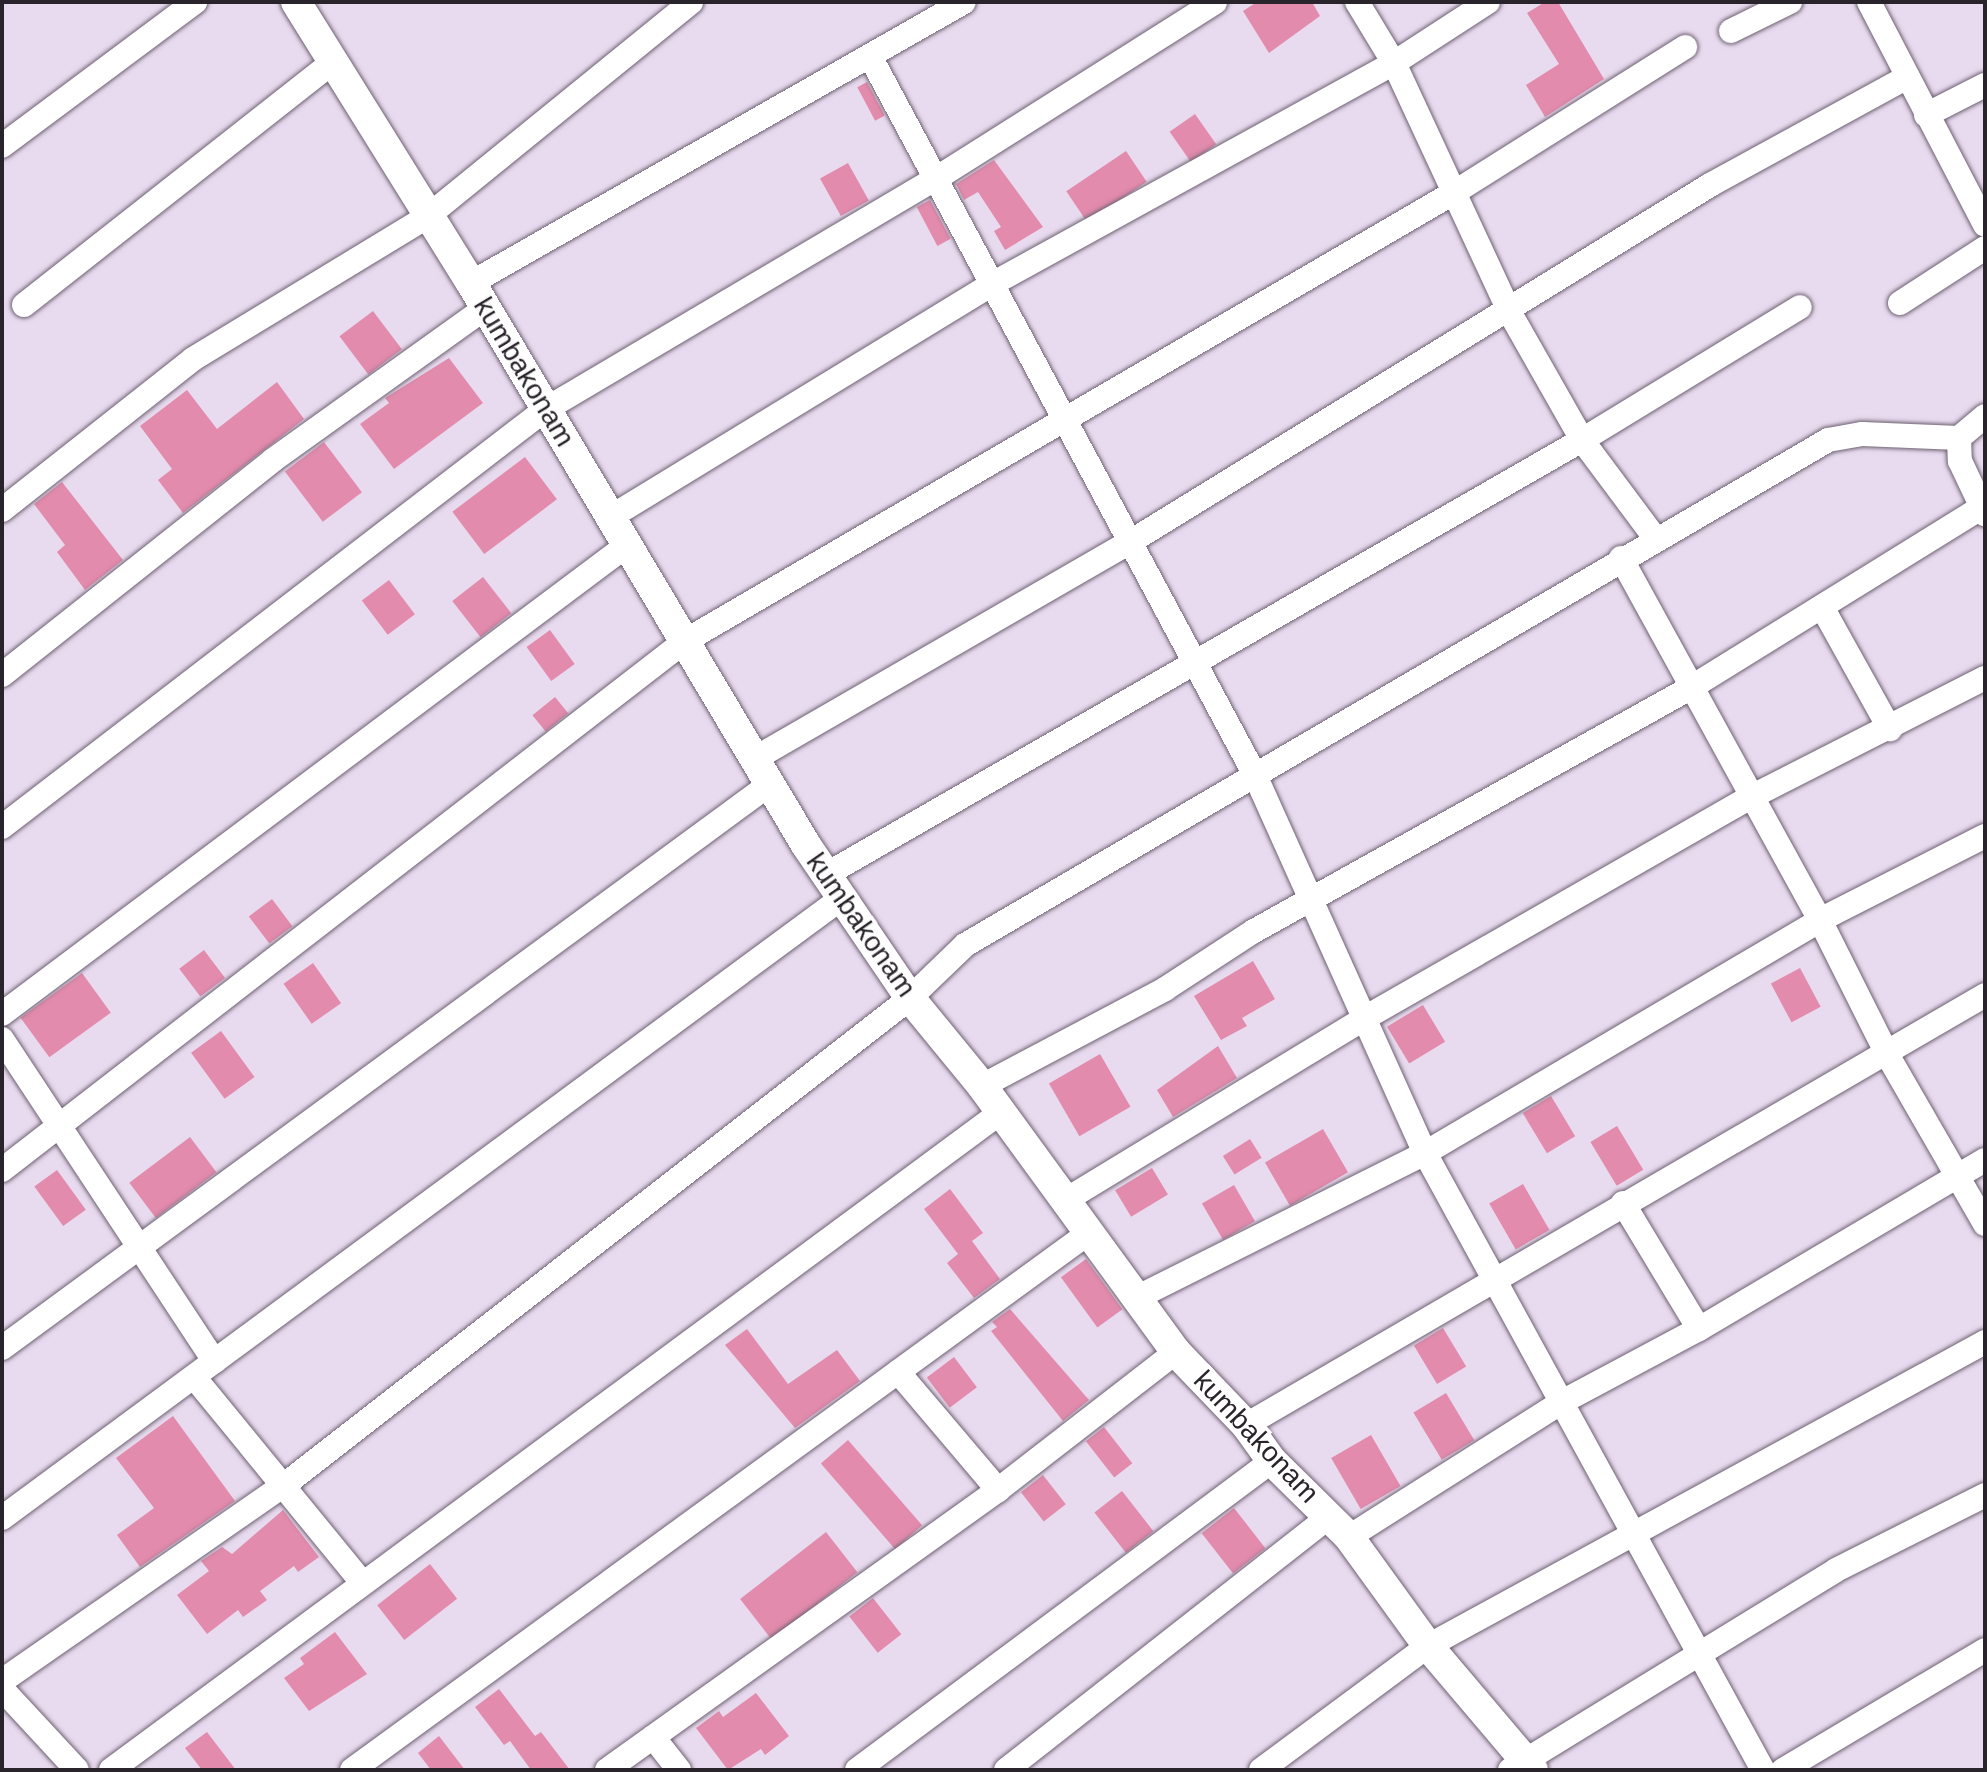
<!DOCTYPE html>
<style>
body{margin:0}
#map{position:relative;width:1987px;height:1772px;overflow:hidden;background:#e9dbef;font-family:Arial,sans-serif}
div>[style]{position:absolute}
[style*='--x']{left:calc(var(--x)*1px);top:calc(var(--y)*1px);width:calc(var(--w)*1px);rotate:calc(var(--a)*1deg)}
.building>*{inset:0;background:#e28bac;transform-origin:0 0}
.roads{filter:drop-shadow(0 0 2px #6d6172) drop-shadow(0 0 2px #6d6172)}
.minor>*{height:24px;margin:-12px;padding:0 12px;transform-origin:12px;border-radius:12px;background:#fff}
.tertiary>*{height:30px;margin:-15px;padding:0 15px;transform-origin:15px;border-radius:15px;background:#fff}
span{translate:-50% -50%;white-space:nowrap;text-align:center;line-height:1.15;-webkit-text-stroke:7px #fff;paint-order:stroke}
.street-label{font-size:28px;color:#29242b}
.frame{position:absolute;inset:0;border:4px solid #29242b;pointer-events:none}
</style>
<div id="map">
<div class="building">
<i style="clip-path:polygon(1257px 2px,1312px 2px,1320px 16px,1269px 53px,1243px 11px)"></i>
<i style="clip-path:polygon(1545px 2px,1558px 2px,1604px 79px,1545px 117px,1526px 85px,1559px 64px,1527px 13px)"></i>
<i style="left:867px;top:82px;width:38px;height:11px;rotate:62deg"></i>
<i style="left:1195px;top:114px;width:37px;height:31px;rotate:55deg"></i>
<i style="left:1126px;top:151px;width:37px;height:72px;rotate:56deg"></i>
<i style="clip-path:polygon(994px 160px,1043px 227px,1005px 250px,994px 231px,1001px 227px,978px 192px,964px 200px,956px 184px)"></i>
<i style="left:848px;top:163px;width:43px;height:32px;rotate:61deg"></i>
<i style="left:930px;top:200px;width:44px;height:15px;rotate:62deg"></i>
<i style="left:373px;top:311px;width:48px;height:42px;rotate:53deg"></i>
<i style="clip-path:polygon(449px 358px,483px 403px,394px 469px,360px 424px,389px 403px,385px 398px)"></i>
<i style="clip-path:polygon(277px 382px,304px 419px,183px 513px,158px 480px,172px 469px,140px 426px,187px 390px,217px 429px)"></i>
<i style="left:324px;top:442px;width:63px;height:49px;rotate:53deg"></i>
<i style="left:525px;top:457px;width:53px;height:91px;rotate:53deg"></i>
<i style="clip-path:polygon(62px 482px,123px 560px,85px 590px,57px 552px,65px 545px,34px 504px)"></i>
<i style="left:483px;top:577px;width:46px;height:39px;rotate:52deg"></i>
<i style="left:389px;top:580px;width:43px;height:34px;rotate:53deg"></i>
<i style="left:550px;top:630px;width:42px;height:29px;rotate:54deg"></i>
<i style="left:555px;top:697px;width:21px;height:29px;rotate:51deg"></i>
<i style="left:272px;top:899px;width:34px;height:29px;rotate:53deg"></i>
<i style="left:204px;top:950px;width:35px;height:31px;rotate:53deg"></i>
<i style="clip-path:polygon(1253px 961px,1275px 999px,1242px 1018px,1247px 1026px,1221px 1040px,1194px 996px)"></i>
<i style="left:313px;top:963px;width:49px;height:36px;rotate:55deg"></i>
<i style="left:1800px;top:968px;width:44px;height:33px;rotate:62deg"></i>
<i style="left:82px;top:973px;width:49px;height:76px;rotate:54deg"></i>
<i style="left:1423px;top:1005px;width:43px;height:42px;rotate:59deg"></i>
<i style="left:221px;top:1031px;width:57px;height:37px;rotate:54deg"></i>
<i style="clip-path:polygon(1218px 1046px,1237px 1078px,1173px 1117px,1157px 1090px)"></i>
<i style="left:1100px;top:1054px;width:61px;height:59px;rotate:60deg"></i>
<i style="left:1551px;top:1096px;width:47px;height:33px;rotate:59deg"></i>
<i style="left:1617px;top:1126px;width:51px;height:31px;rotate:59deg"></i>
<i style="left:1323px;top:1129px;width:50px;height:67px;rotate:60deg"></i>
<i style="left:190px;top:1137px;width:44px;height:76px;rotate:53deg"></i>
<i style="left:1250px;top:1139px;width:22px;height:32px;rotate:58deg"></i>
<i style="left:1152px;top:1168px;width:31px;height:43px;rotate:59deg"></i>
<i style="left:57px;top:1170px;width:49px;height:28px;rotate:54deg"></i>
<i style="left:1523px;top:1184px;width:53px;height:39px;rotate:60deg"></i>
<i style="left:1234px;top:1185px;width:42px;height:37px;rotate:60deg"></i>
<i style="clip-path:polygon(950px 1189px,983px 1233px,972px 1241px,1000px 1279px,974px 1298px,947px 1263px,958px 1254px,924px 1209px)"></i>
<i style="left:1086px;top:1259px;width:62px;height:31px;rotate:54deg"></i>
<i style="clip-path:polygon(1010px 1309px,1089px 1400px,1063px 1421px,991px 1331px,997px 1327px,992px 1322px)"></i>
<i style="left:1443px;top:1328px;width:45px;height:34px;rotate:59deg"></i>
<i style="clip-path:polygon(747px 1329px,788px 1384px,837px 1350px,860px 1381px,795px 1428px,725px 1345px)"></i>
<i style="left:954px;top:1357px;width:38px;height:34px;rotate:53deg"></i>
<i style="left:1446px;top:1393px;width:55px;height:38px;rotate:59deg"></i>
<i style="clip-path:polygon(173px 1416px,235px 1501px,140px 1567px,117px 1535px,154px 1508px,116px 1458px)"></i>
<i style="left:1104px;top:1427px;width:46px;height:23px;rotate:52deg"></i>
<i style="left:1371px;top:1435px;width:59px;height:46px;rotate:60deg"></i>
<i style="left:848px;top:1440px;width:113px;height:36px;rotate:49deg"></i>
<i style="left:1043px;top:1475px;width:37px;height:28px;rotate:52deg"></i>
<i style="left:1122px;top:1491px;width:51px;height:35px;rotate:52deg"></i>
<i style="left:1234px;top:1508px;width:51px;height:41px;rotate:52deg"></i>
<i style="clip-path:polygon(283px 1510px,319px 1557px,298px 1572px,294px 1566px,260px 1591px,267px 1600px,243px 1617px,238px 1610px,207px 1634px,177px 1595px,209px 1571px,201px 1561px,222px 1547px,232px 1554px)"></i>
<i style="left:826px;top:1532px;width:51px;height:109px;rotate:52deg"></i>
<i style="left:430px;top:1564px;width:44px;height:67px;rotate:52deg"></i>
<i style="left:873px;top:1598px;width:46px;height:30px;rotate:52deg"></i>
<i style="clip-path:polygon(335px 1632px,367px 1674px,309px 1711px,284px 1678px,304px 1664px,300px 1658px)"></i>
<i style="clip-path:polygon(499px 1689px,535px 1736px,541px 1732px,570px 1770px,531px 1770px,510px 1741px,504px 1745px,475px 1707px)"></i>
<i style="clip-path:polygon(756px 1693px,789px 1736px,765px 1755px,761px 1749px,728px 1770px,696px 1728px,719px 1711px,723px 1717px)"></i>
<i style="clip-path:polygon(207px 1732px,236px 1770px,202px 1770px,185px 1748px)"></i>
<i style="clip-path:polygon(439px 1736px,465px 1770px,431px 1770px,418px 1753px)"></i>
</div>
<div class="roads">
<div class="minor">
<i style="--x:1357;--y:2;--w:71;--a:58.8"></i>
<i style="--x:1394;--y:63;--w:276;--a:65.1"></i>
<i style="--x:1510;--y:313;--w:146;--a:60.4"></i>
<i style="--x:1582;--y:440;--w:122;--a:53.3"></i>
<i style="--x:1869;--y:2;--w:251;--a:62.5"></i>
<i style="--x:1731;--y:31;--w:66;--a:-26.2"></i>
<i style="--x:871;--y:58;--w:813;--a:61.83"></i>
<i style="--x:1255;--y:775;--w:414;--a:65.8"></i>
<i style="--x:1425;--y:1153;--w:704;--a:61.29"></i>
<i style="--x:1926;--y:115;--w:66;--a:-27"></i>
<i style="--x:2;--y:146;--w:241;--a:-36.7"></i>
<i style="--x:471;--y:283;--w:567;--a:-29.68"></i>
<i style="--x:1900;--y:303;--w:101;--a:-32.9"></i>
<i style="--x:24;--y:305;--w:393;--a:-38.2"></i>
<i style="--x:1985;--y:416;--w:34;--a:140"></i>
<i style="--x:1959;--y:438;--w:23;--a:88"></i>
<i style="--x:1960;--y:461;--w:59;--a:64.7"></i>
<i style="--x:2;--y:510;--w:243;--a:-38.3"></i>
<i style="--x:193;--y:359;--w:275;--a:-31.3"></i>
<i style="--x:428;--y:216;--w:339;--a:-39.1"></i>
<i style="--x:609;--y:518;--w:451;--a:-31.4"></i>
<i style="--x:994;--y:283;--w:457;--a:-28.8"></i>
<i style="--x:1394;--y:63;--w:112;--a:-33"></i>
<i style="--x:1621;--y:558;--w:413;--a:61.2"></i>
<i style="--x:1820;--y:920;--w:152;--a:63.4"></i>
<i style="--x:1888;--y:1056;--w:194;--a:60"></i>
<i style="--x:1822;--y:607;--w:140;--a:60.9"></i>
<i style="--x:2;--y:675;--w:346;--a:-38.4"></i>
<i style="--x:273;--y:460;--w:261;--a:-35.6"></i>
<i style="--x:754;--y:759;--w:434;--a:-30"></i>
<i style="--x:1130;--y:542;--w:681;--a:-31.61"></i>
<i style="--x:1710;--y:185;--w:225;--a:-28.7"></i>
<i style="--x:2;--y:827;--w:686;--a:-37.54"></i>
<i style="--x:546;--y:409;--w:454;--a:-30.6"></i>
<i style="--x:937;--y:178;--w:329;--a:-32.3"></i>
<i style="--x:827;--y:874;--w:871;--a:-29.89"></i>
<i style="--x:1582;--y:440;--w:255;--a:-31.4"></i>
<i style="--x:2;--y:1014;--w:781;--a:-36.88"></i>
<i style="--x:2;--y:1039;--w:386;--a:56.6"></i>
<i style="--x:982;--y:1086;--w:207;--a:-27.9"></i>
<i style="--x:1165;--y:989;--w:106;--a:-33.1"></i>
<i style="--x:1254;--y:931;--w:501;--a:-29.12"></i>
<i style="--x:1692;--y:687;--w:340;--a:-31.8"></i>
<i style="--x:2;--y:1170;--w:864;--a:-37.76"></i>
<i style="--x:685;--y:641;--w:891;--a:-30.25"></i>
<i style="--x:1455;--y:192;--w:272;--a:-32.2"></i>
<i style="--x:1064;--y:1201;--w:350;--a:-31.3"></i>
<i style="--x:1363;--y:1019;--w:449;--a:-29.8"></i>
<i style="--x:1753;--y:796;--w:260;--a:-27"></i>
<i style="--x:1623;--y:1203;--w:147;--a:58.9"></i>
<i style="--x:1136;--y:1298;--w:323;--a:-26.6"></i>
<i style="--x:1425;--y:1153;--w:459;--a:-30.5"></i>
<i style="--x:1820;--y:920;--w:185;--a:-27"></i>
<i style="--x:2;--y:1348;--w:953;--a:-36.29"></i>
<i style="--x:898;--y:1372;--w:155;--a:49.7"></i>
<i style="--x:194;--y:1377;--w:264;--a:50.7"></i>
<i style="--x:1246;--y:1425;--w:855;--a:-30.19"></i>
<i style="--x:2;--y:1518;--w:1045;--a:-36.44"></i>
<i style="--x:1349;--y:1537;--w:252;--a:-32.4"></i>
<i style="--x:1562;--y:1402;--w:155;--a:-28.1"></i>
<i style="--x:1699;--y:1329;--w:332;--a:-30.6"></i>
<i style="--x:2;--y:1681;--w:342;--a:-34.8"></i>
<i style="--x:283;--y:1486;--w:795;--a:-37.89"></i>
<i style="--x:910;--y:998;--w:76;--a:-43.9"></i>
<i style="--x:965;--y:945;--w:1000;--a:-30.33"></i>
<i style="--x:1828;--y:440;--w:35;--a:-10"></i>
<i style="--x:1862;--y:434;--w:97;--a:2.4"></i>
<i style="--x:2;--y:1689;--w:110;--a:47.2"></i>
<i style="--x:653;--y:1737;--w:42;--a:51.8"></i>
<i style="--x:111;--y:1770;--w:1105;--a:-36.47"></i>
<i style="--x:352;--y:1770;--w:910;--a:-36.1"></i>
<i style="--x:607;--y:1770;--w:481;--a:-35.6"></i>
<i style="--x:998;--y:1490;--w:225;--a:-37.8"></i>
<i style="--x:857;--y:1770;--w:517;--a:-36.67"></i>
<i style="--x:1006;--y:1770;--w:412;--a:-38.1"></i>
<i style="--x:1261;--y:1770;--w:208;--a:-36.6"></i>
<i style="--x:1428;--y:1646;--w:635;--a:-28.62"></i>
<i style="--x:1510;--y:1770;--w:382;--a:-31.5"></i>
<i style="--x:1836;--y:1570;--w:167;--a:-26.7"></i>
<i style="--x:1783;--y:1770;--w:235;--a:-30.7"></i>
</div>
<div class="tertiary">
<i style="--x:296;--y:2;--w:331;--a:58.1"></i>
<i style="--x:471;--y:283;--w:654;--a:59.2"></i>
<i style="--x:806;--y:845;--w:185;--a:55.8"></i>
<i style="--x:910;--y:998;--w:114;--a:50.7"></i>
<i style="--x:982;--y:1086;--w:329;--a:53.9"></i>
<i style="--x:1176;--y:1352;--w:101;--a:46.2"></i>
<i style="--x:1246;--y:1425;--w:44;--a:54.2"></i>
<i style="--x:1272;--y:1461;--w:108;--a:44.6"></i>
<i style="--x:1349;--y:1537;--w:135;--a:54.1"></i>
<i style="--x:1428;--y:1646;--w:162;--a:49.7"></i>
</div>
</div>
<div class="street-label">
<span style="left:524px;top:372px;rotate:59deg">kumbakonam</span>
<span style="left:861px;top:925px;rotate:55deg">kumbakonam</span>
<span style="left:1256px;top:1437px;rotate:47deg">kumbakonam</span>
</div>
<div class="frame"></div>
</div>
